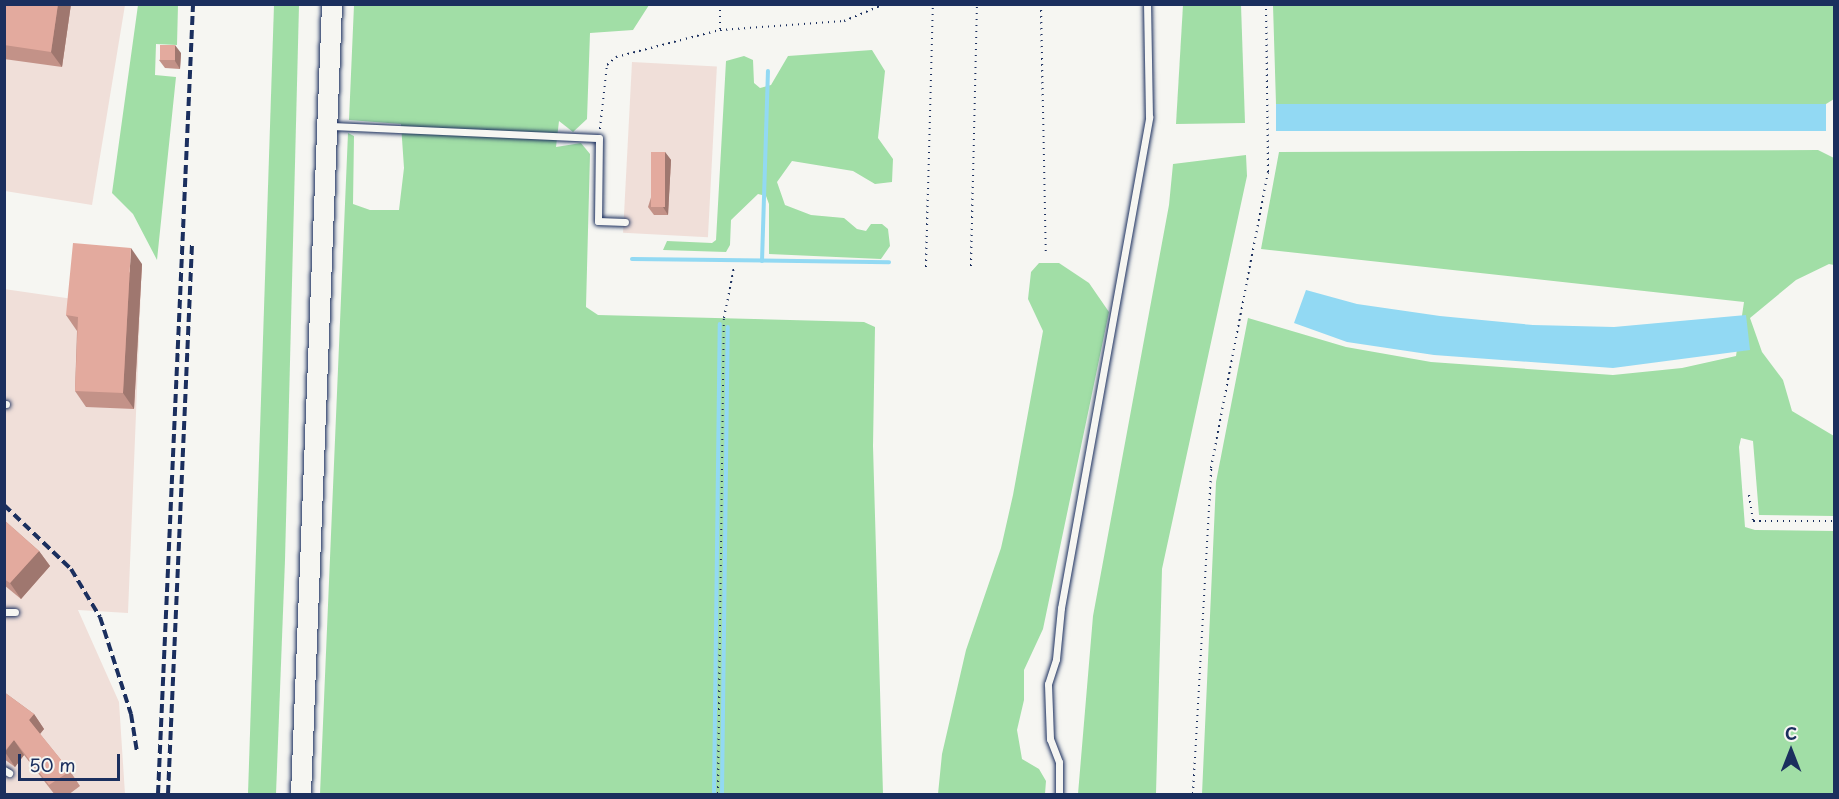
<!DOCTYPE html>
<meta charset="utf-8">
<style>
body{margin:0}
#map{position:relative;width:1839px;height:799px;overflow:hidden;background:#f6f6f2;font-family:"Playpen Sans",sans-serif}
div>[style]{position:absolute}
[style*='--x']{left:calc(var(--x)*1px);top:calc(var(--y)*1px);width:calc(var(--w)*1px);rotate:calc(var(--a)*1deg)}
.built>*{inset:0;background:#f0dfd9;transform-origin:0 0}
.green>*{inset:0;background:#a1dea6}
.water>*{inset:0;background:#92d9f3;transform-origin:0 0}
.stream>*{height:4px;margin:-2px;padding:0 2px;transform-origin:2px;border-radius:2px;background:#92d9f3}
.path>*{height:2px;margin-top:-1px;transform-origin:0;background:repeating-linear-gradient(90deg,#1b2f5e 0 1.5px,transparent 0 6px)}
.roads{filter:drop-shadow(0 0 2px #1b2f5e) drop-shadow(0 0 2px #1b2f5e)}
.lane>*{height:7px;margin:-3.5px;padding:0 3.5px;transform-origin:3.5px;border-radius:3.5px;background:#f6f6f2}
.secondary>*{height:20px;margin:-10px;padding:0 10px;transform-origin:10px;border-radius:10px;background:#f6f6f2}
.rail>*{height:4px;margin-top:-2px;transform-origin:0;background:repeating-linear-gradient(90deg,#1b2f5e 0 9px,transparent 0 13.5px)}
.wall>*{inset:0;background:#c39288}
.shaded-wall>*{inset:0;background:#9f776f}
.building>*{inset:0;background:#e3aa9e;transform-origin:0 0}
span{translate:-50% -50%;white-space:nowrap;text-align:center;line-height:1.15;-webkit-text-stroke:4.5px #f6f6f2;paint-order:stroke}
.frame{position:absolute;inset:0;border:6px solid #1b2f5e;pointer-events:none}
.north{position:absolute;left:1761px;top:721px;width:60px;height:60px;-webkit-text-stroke:4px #f6f6f2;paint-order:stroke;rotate:0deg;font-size:16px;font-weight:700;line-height:24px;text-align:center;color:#1b2f5e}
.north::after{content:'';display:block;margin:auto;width:21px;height:27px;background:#1b2f5e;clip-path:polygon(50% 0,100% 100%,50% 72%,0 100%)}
.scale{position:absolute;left:18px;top:754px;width:102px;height:27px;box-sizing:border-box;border:3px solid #1b2f5e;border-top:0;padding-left:8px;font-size:18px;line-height:21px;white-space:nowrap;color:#1b2f5e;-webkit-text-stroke:4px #f6f6f2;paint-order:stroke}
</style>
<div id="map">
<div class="built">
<i style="clip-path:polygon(4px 5px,125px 5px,92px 205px,5px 191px)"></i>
<i style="left:632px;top:62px;width:85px;height:171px;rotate:3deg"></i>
<i style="clip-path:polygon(142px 264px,128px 613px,78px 610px,119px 702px,125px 794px,5px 794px,4px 289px,80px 300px)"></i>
</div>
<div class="green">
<i style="clip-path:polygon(138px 5px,178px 5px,177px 45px,156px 44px,155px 75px,176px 77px,157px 260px,133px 214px,112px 193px)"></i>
<i style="clip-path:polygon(274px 5px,299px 5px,285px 560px,276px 794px,248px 794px)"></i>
<i style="clip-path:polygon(354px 5px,649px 5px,633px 30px,590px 33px,587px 119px,573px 132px,559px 121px,556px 147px,581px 143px,590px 154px,586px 307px,598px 315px,864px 322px,875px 327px,873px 446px,883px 794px,320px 794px,348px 133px,354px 136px,353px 204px,370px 210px,399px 210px,404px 168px,401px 124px,349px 120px)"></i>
<i style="clip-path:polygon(1183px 5px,1241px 5px,1245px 123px,1176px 124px)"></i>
<i style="clip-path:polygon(1273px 5px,1834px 5px,1834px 99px,1826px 104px,1276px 104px)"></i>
<i style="clip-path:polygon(872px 50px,885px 71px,878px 138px,893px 159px,892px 182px,875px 184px,853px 171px,792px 161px,777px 182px,785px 205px,811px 215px,844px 218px,857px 229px,866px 231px,871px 224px,882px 224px,888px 229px,890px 246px,881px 259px,769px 254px,769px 204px,766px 196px,758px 194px,731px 220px,730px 245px,726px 252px,663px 250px,667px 241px,712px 243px,716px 240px,726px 61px,744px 56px,753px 60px,754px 83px,760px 88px,771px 85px,788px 56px)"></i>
<i style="clip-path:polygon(1818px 150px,1834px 158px,1834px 265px,1829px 264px,1796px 280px,1750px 318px,1762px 352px,1783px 380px,1792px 411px,1834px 436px,1834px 516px,1759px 515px,1753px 441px,1741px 438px,1739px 447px,1745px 527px,1755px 530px,1834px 531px,1834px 794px,1202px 794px,1216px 482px,1248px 318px,1346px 347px,1431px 362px,1613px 375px,1682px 368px,1736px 356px,1744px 302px,1261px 249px,1279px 152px)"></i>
<i style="clip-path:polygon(1246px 155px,1247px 176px,1162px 569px,1156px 794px,1078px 794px,1093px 616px,1169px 205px,1173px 164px)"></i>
<i style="clip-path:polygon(1039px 263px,1059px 263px,1089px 283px,1109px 312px,1043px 629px,1024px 670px,1024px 700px,1017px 730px,1022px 759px,1039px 769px,1046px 781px,1045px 794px,938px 794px,942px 754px,966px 650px,1001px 548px,1013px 495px,1043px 331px,1028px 299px,1031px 272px)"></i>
</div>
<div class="water">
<i style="left:1276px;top:104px;width:550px;height:27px"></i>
<i style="clip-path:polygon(1306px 290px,1357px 304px,1440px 316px,1533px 325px,1614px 327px,1746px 315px,1750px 350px,1613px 368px,1434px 355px,1347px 342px,1294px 323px)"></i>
</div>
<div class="stream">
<i style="--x:632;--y:259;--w:257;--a:0.7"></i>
<i style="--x:762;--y:261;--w:190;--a:-88.2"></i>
<i style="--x:714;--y:794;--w:470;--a:-89.3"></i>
<i style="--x:722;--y:794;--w:467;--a:-89.3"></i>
</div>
<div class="path">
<i style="--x:720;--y:4;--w:26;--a:90"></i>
<i style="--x:1041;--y:4;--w:252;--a:88.9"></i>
<i style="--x:600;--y:129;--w:64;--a:-83.8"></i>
<i style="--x:607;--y:65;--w:12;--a:-42"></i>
<i style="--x:616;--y:57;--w:107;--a:-14.6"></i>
<i style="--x:720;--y:30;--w:124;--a:-4.2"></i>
<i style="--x:844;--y:21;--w:44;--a:-22.5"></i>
<i style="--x:971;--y:266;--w:262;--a:-88.7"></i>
<i style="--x:926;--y:267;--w:263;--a:-88.5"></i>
<i style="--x:1749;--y:495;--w:26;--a:81"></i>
<i style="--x:1753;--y:521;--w:81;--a:0"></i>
<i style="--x:718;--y:794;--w:476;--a:-89.3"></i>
<i style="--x:724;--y:318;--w:52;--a:-78.9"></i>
<i style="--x:1193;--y:794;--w:326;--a:-86.8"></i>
<i style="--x:1211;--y:468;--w:301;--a:-79.1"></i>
<i style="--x:1268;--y:172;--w:168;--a:-90.7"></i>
</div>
<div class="roads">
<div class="lane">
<i style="--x:330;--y:126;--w:269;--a:2.6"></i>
<i style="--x:599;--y:138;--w:83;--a:90.7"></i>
<i style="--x:598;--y:221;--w:27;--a:2"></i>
<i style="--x:4;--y:404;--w:2;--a:0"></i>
<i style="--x:4;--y:612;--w:11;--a:0"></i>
<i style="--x:4;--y:770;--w:6;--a:31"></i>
<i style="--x:1059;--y:794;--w:32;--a:-90"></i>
<i style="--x:1059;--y:762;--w:25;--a:-111"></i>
<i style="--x:1050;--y:739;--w:55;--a:-92.1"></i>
<i style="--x:1048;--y:684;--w:26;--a:-72"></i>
<i style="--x:1056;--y:659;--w:51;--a:-84.4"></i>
<i style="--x:1061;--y:608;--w:499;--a:-79.8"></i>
<i style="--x:1149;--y:117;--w:113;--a:-91"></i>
</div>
<div class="secondary">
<i style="--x:301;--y:794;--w:791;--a:-87.75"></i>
</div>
</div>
<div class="rail">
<i style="--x:4;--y:505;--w:93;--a:43.7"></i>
<i style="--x:71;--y:569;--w:56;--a:58.9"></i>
<i style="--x:100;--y:617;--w:102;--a:72.3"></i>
<i style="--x:131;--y:714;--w:39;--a:81"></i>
<i style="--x:158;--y:794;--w:791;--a:-87.46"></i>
<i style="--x:168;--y:794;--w:551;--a:-87.5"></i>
</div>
<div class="wall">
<i style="clip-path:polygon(4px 4px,71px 4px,62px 67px,4px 59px)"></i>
<i style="clip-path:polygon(181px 53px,180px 69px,165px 68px,159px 60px)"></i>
<i style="clip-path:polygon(665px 152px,671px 160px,668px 215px,654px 215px,648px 207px)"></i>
<i style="clip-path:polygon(142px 264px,134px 409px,86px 407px,75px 391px,77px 331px,66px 315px)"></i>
<i style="clip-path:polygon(4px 520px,39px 551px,50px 566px,21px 599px,4px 585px)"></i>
<i style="clip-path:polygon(4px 692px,34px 714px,44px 729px,40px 734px,70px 771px,80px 786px,68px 795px,55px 795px,24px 755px,15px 767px,4px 759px)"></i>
</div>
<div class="shaded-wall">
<i style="clip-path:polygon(58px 4px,71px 4px,62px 67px,51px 52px)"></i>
<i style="clip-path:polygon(175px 45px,181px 53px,180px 69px,175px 61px)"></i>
<i style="clip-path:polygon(665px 152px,671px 160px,668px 215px,663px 207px)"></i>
<i style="clip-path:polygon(131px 248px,142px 264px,134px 409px,123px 393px)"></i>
<i style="clip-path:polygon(39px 551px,50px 566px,21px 599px,10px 583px)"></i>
<i style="clip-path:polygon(34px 714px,44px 729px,39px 735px,29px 720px)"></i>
<i style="clip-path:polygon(14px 740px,24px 755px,15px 767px,5px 752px)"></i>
</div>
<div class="building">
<i style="clip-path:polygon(4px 4px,58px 4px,51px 52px,4px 45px)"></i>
<i style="left:160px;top:45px;width:15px;height:15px"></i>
<i style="left:651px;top:152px;width:14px;height:55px"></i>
<i style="clip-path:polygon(73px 243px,131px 248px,123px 393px,75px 391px,78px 317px,66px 315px)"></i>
<i style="clip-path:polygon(4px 520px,39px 551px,10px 583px,4px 579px)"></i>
<i style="clip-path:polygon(4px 692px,34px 714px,29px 720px,70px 771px,49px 785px,14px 740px,4px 752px)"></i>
</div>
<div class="frame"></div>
<div class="north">С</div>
<div class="scale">50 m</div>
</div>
